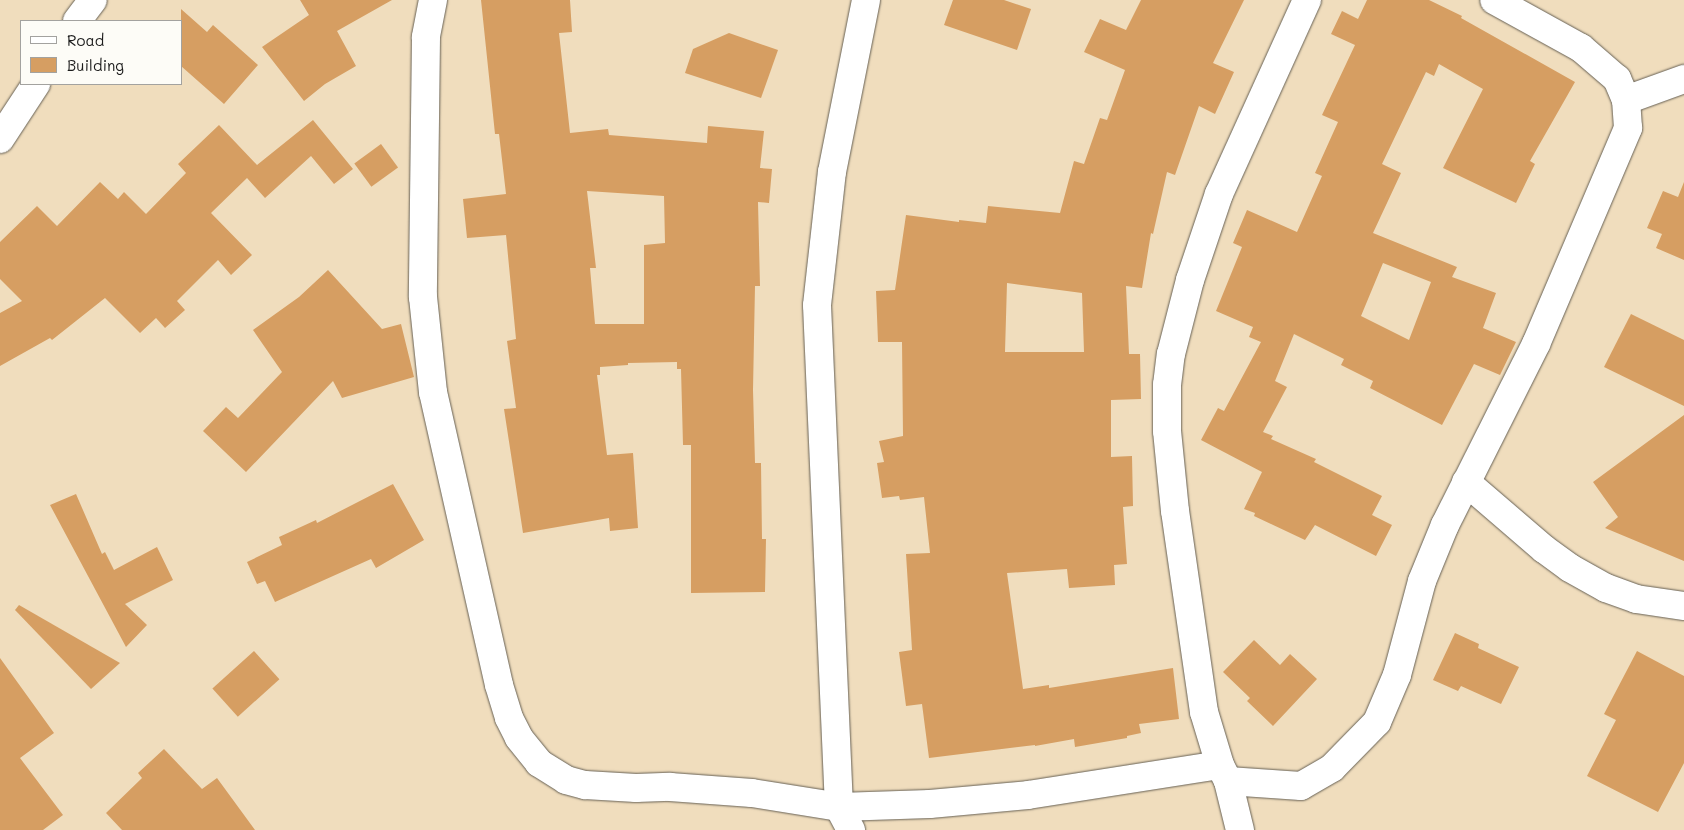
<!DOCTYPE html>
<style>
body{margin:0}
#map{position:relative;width:1684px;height:830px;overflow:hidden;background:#f0ddbd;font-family:Mali,sans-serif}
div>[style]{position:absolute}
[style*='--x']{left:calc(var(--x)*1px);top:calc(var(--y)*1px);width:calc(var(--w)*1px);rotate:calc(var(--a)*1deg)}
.building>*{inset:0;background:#d69e62;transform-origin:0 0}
.roads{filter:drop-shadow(0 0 1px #666054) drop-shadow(0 0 1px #666054)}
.minor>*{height:28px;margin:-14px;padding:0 14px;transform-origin:14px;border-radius:14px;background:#fff}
span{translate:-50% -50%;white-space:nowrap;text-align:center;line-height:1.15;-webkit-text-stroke:5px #fdfcf7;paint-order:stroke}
.legend{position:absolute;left:20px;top:20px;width:162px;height:65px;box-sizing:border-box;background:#fdfcf7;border:1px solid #a3a29f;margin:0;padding:6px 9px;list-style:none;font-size:15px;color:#1c1c1c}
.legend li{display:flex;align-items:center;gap:10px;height:25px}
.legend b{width:25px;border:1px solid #a3a29f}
</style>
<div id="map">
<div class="building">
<i style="clip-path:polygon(300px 0,392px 0,337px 31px,356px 66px,325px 84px,304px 101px,262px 47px,309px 15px)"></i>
<i style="clip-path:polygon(evenodd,481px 0,570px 0,572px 32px,559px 33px,570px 133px,608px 129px,609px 135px,707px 143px,708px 126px,764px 131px,760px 168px,772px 169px,769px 203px,758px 202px,760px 286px,755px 286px,753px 390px,755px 463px,761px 463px,762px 539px,766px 539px,765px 592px,691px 593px,691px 445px,683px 445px,681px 369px,677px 369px,677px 362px,628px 363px,628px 365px,600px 367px,600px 375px,597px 375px,607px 455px,633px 453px,638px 528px,610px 531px,609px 518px,523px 533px,504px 409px,516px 408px,507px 341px,516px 339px,506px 235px,467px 238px,463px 199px,506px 194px,499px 134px,495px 134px,481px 0,587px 191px,664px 196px,665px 243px,644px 245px,644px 324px,595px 324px,590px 268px,596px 268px,587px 191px)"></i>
<i style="clip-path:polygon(953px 0,1004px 0,1031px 9px,1017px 50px,944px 25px)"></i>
<i style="clip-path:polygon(evenodd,1141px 0,1244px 0,1213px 63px,1234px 72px,1215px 114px,1199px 106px,1175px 175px,1167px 172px,1153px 234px,1151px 233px,1142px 288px,1126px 286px,1129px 354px,1140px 354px,1141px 399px,1111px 400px,1111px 457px,1132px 456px,1133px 506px,1123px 507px,1127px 564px,1114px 565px,1115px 585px,1069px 588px,1067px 569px,1007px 573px,1023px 689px,1049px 685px,1049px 688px,1173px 668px,1179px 719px,1139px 724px,1141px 733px,1127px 736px,1127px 738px,1075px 747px,1074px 739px,1035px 746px,1035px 745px,929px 758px,922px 704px,906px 706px,899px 652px,912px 650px,906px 554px,930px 553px,924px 497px,900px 500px,899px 496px,882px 498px,877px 463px,884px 462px,879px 441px,903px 436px,902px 342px,878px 342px,876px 291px,895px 290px,906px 215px,959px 222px,959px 220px,986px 223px,988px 206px,1060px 213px,1074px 161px,1084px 164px,1100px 118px,1107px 120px,1125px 70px,1084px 52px,1100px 19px,1126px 30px,1141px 0,1007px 283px,1082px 293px,1084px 352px,1005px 352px,1007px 283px)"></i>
<i style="clip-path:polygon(evenodd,1367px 0,1429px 0,1462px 16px,1461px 18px,1575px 82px,1530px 161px,1535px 164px,1516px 203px,1443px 168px,1483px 89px,1439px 64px,1434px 76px,1426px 72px,1382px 164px,1401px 173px,1373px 233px,1457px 267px,1452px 277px,1496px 293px,1483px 328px,1516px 342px,1500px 375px,1474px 364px,1442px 425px,1370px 388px,1373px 381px,1341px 365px,1344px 359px,1294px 334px,1275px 381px,1287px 387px,1263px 432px,1273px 436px,1271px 439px,1316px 459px,1314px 462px,1382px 496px,1372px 515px,1392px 525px,1376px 556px,1315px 525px,1305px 540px,1254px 516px,1255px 513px,1244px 509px,1262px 472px,1201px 440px,1218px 408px,1224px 411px,1261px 342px,1249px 337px,1253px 327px,1216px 311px,1242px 247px,1233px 243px,1247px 210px,1297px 232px,1322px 176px,1315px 173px,1338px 122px,1322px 115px,1355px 45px,1331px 34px,1342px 11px,1358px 19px,1367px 0,1383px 263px,1431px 282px,1409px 340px,1361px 316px,1383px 263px)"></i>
<i style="clip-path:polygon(181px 9px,207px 32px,213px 25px,258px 65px,224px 104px,181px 66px)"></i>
<i style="clip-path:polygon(729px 33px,778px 50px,761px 98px,685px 73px,693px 49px)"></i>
<i style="clip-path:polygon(313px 120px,353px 169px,334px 184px,311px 156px,265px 198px,247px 178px,211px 213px,252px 255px,231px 275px,218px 260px,177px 301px,185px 310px,165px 328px,156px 318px,140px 333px,105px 298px,52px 340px,50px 338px,0 366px,0 313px,22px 301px,0 279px,0 242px,37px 206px,57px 226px,100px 182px,118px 199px,124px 192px,146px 214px,186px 173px,178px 164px,219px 125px,257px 165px)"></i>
<i style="left:381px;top:144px;width:29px;height:33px;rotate:54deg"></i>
<i style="clip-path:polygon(1684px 182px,1684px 260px,1656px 248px,1662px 234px,1647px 228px,1663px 191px,1678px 197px)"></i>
<i style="clip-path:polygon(328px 270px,382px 329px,401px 324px,414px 377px,342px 398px,333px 381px,246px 472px,203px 431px,226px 407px,238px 418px,282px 372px,253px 330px,299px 297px)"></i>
<i style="clip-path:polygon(1631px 314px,1684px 340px,1684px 406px,1604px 367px)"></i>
<i style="clip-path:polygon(1684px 415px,1684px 561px,1605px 528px,1618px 517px,1593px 482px)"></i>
<i style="clip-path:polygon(393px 484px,424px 540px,376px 568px,371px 559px,275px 602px,265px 581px,257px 584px,247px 562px,282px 545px,279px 537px,316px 520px,317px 523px)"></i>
<i style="clip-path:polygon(76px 494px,102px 554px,105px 552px,114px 570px,157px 547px,173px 580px,125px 604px,147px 625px,126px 647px,50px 505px)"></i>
<i style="clip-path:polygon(19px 605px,120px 663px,91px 689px,15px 610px)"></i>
<i style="clip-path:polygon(1455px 633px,1479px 644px,1478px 648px,1519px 667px,1501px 704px,1461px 686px,1458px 691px,1433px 680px)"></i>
<i style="clip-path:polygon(1254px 640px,1280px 665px,1290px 654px,1317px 679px,1273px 726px,1247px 701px,1250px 698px,1223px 672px)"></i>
<i style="left:254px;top:651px;width:38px;height:56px;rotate:48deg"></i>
<i style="clip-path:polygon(1637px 651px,1684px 676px,1684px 763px,1658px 812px,1587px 776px,1616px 720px,1604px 714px)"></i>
<i style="clip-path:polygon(0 658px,54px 733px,20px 758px,63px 815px,43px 830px,0 830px)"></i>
<i style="clip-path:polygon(164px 749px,202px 789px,217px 778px,255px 830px,122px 830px,106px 813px,142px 778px,138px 773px)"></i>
</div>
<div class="roads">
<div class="minor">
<i style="--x:433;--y:0;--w:38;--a:101"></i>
<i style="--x:426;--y:37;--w:260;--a:90.7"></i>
<i style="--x:423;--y:297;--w:96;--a:84"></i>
<i style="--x:433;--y:392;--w:300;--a:77.3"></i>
<i style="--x:499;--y:685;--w:34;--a:73"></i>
<i style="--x:509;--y:718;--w:22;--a:63"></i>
<i style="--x:519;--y:738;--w:32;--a:51"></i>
<i style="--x:539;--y:763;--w:32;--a:32"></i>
<i style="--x:566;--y:780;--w:20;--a:15"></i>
<i style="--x:585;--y:785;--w:51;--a:3.4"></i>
<i style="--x:636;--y:788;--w:34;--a:-2"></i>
<i style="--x:670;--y:787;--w:82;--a:4.2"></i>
<i style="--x:752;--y:793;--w:88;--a:9.1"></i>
<i style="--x:839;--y:807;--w:91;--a:-1.9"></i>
<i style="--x:930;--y:804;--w:98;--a:-5.2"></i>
<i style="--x:1028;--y:795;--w:194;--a:-8.9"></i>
<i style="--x:77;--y:21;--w:26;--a:-53"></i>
<i style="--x:1626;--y:100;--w:62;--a:-19.9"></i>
<i style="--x:0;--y:139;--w:66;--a:-56.8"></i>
<i style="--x:1466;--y:482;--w:103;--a:40.7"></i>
<i style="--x:1544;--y:549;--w:32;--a:36"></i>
<i style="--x:1570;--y:568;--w:41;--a:29.1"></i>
<i style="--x:1606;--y:588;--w:32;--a:20"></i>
<i style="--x:1636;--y:599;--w:49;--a:8.3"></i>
<i style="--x:1228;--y:781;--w:73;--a:3.9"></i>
<i style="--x:1301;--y:786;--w:36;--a:-30"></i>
<i style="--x:1332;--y:768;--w:64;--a:-45.6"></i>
<i style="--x:1377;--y:722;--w:51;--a:-66.9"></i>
<i style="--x:1397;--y:675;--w:97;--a:-75.1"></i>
<i style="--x:1422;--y:581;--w:61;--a:-67.7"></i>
<i style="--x:1445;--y:525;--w:203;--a:-63.3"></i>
<i style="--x:1536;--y:344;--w:235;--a:-66.9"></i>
<i style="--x:1628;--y:128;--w:28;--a:-94"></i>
<i style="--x:1626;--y:100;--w:23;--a:-113"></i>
<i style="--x:1617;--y:79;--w:48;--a:-139.3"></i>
<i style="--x:1581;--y:48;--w:99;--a:-151.1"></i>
<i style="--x:851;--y:830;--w:26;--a:-118"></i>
<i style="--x:839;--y:807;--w:502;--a:-92.51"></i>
<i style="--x:817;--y:305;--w:134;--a:-83.6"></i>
<i style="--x:832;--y:172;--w:175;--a:-78.8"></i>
<i style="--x:1240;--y:830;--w:50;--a:-103.8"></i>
<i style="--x:1228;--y:781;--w:18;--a:-117"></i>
<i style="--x:1220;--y:765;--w:55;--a:-106.8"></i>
<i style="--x:1204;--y:712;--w:203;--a:-98.2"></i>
<i style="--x:1175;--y:511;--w:80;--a:-95.7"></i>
<i style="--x:1167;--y:431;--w:46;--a:-90"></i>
<i style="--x:1167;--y:385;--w:31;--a:-83"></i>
<i style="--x:1171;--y:354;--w:76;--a:-75.6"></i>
<i style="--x:1190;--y:280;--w:91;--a:-71.4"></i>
<i style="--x:1219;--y:194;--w:213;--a:-65.6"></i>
</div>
</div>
<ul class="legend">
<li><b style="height:6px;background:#fff"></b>Road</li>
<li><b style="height:14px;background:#d69e62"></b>Building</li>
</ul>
</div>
